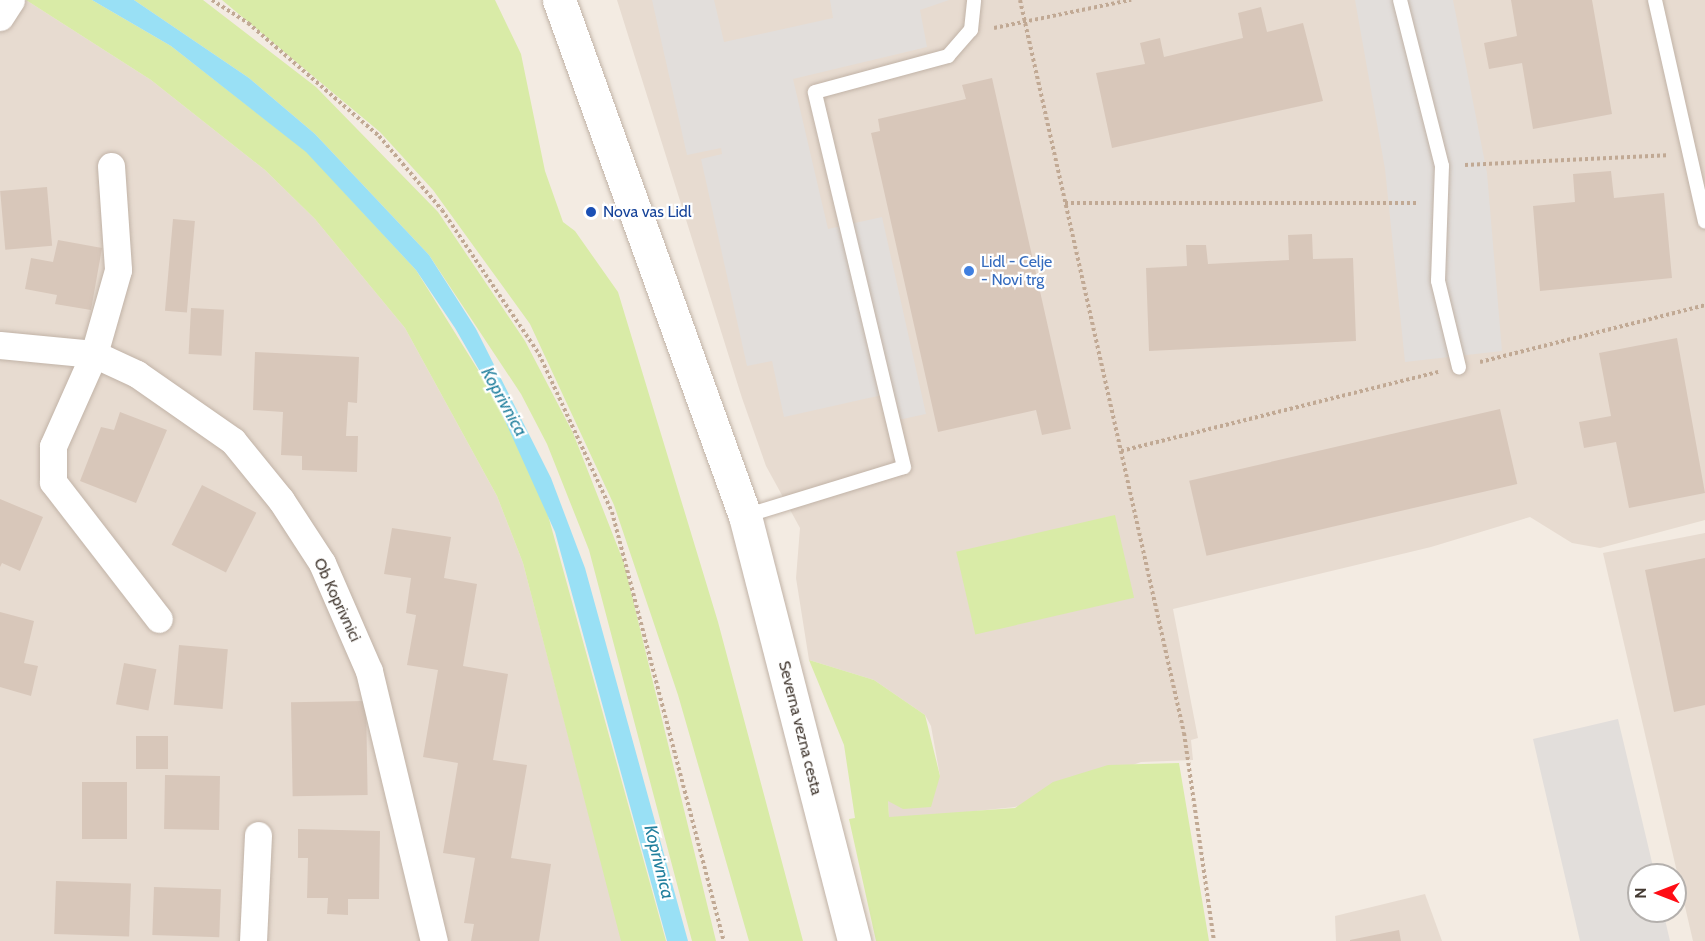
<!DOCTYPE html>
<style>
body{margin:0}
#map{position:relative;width:1705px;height:941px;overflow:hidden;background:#f3ebe2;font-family:Cabin,sans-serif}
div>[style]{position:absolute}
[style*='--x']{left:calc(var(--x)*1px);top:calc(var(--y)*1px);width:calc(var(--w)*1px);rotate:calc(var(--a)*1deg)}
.residential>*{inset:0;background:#e7dbd0}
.green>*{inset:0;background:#d9eba7;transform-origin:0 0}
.parking>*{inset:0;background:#e2dedb}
.water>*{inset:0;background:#99e0f5}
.building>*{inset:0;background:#d8c7ba;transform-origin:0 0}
.path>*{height:4px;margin-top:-2px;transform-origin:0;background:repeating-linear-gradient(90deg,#c1a994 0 3px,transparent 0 6px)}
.roads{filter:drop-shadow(0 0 2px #c1b3a7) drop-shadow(0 0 2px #c1b3a7)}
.service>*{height:14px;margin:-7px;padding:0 7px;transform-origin:7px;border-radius:7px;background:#fff}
.minor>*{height:27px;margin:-13.5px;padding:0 13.5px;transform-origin:13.5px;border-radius:13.5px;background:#fff}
.tertiary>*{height:33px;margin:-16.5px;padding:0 16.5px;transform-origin:16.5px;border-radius:16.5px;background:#fff}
.dots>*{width:16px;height:16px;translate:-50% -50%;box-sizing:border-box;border:3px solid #fff;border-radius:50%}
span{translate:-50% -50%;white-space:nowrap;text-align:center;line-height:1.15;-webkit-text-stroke:4.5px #fff;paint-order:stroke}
.transit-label{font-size:16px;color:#164399}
.left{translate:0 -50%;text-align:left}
.shop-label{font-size:16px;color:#366cbe}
.street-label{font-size:16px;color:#443a32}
.water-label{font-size:18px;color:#22809e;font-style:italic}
.north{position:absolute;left:1627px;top:863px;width:60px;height:60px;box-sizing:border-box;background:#fff;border:2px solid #b4b0ad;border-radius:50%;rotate:270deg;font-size:16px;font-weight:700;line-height:24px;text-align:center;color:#443a32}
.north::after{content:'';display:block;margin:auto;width:21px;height:27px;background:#ff0d15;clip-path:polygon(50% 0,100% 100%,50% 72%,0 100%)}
</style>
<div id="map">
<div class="residential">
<i style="clip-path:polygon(0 0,26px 0,151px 80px,265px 170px,315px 219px,405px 328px,497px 496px,523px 563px,622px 941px,0 941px)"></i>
<i style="clip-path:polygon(617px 0,1705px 0,1705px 520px,1600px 548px,1572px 543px,1530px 517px,1431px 547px,1173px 609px,1198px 738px,1191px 740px,1193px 760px,1141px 762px,1015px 807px,889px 820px,888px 801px,940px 776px,931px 726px,925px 715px,874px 680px,809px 660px,796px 578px,800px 528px,766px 466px,742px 398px)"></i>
<i style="clip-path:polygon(1705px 533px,1705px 941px,1693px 941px,1603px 553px)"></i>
<i style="clip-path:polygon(1425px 894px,1442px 941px,1336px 941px,1335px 916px)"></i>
</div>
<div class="green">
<i style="clip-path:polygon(26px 0,92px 0,171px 46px,307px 152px,416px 270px,493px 394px,546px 508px,666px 941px,621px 941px,523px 563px,497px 496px,405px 328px,315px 219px,265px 170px,151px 80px)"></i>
<i style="clip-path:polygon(134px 0,203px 0,316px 87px,438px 212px,525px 341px,573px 433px,624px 563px,716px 941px,692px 941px,589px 550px,547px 444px,521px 394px,429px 255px,315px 134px,249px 78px)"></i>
<i style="clip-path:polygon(222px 0,495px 0,521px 54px,545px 171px,563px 222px,575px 231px,618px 292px,718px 622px,803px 941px,749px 941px,678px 695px,614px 505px,530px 324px,433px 190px,380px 132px)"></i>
<i style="left:1115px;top:515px;width:85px;height:163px;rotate:77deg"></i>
<i style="clip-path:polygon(809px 660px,874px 680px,925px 715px,940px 776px,931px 807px,903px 809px,888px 801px,889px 817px,1015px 808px,1053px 782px,1108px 765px,1179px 763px,1209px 941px,876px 941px,849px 819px,855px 818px,844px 745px)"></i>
</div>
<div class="parking">
<i style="clip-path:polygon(652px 0,714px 0,724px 42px,833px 18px,830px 0,949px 0,920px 10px,927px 47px,793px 79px,828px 229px,882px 217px,926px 414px,889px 422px,882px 395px,784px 417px,772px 361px,747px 366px,701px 159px,722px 154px,721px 148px,687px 155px)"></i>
<i style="clip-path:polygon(1355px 0,1453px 0,1487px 173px,1502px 351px,1405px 362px,1385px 169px)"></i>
<i style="clip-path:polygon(1618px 719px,1655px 875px,1639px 875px,1639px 911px,1663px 911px,1670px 941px,1580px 941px,1533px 739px)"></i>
</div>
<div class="water">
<i style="clip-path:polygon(92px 0,134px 0,249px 78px,315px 134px,429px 255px,476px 329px,551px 478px,585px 568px,688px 941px,667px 941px,555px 532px,493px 394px,455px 328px,416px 270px,306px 152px,171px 46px)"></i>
</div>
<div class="building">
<i style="clip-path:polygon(1511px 0,1592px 0,1612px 114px,1533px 129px,1522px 63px,1489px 69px,1484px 43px,1517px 36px)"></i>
<i style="clip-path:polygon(1261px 7px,1267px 32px,1303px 23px,1323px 101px,1112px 148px,1096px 73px,1145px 64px,1140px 43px,1160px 38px,1164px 57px,1243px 38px,1238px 13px)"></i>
<i style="clip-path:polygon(992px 78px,1071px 429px,1042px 435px,1036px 410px,938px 432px,871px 133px,880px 131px,878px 119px,966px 99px,962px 85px)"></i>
<i style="clip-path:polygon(1611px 171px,1614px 198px,1664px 193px,1672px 278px,1540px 291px,1533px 206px,1575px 202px,1573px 174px)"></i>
<i style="left:47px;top:187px;width:59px;height:47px;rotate:85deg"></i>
<i style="left:173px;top:219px;width:22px;height:92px;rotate:5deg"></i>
<i style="clip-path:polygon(1312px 234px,1313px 259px,1353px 258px,1356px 341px,1149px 351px,1146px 268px,1187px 266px,1186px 245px,1206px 245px,1208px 264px,1289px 260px,1288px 235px)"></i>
<i style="clip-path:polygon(58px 240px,102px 248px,91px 310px,55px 304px,57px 295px,25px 289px,31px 258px,53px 262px)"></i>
<i style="left:191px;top:308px;width:33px;height:46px;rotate:3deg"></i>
<i style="clip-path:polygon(1677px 338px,1705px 493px,1629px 508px,1616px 442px,1584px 448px,1579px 422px,1611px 416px,1599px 353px)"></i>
<i style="clip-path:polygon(255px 352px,359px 357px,357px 403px,348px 402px,346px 436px,358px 436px,357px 472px,302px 470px,302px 456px,281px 455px,283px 412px,253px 410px)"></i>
<i style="left:1500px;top:409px;width:77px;height:319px;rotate:77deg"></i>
<i style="clip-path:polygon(120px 412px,167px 430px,136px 503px,80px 481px,101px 427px,114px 430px)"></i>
<i style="left:202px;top:485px;width:61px;height:67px;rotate:27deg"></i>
<i style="clip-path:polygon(0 499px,43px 517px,20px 571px,2px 563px,0 567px)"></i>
<i style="clip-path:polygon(392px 528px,451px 537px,444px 578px,477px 584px,463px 666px,508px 674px,493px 760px,527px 765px,511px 858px,551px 864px,539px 941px,471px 941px,474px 924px,464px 923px,475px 858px,443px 853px,458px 763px,423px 757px,438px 670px,407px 665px,416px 615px,406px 613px,411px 578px,384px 574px)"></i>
<i style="clip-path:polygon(1705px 558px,1705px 705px,1674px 712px,1645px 570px)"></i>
<i style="clip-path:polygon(0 612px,34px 621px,24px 663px,38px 666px,31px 696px,0 687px)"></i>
<i style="left:179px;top:645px;width:49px;height:60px;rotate:5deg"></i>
<i style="left:124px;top:663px;width:33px;height:42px;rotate:11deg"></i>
<i style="left:366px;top:701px;width:94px;height:75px;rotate:89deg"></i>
<i style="left:136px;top:736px;width:32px;height:33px"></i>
<i style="left:165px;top:775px;width:55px;height:54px;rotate:1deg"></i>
<i style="left:82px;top:782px;width:45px;height:57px"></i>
<i style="clip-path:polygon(298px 829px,380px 831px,379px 899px,348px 899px,348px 915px,327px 914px,328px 898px,307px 898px,308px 858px,298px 858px)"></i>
<i style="left:56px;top:881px;width:75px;height:53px;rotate:2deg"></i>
<i style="left:154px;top:887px;width:67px;height:48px;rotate:2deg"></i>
<i style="clip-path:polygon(1399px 930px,1401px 941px,1350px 941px,1350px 940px)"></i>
</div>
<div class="path">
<i style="--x:212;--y:0;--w:43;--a:32.6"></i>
<i style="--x:248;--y:23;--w:173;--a:40.8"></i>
<i style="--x:379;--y:136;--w:97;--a:49.6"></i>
<i style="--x:442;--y:210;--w:174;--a:56"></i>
<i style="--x:539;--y:354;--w:174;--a:65.2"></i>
<i style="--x:612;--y:512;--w:443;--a:75.4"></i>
<i style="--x:1020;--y:0;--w:751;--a:77.39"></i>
<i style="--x:1184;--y:733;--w:210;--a:81.8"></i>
<i style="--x:994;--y:28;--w:140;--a:-11.6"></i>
<i style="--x:1465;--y:165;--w:202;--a:-2.8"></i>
<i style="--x:1065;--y:203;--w:354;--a:0"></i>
<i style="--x:1480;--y:362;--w:232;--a:-14.2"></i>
<i style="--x:1121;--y:451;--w:327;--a:-14"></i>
</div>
<div class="roads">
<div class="service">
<i style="--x:1400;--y:0;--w:171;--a:75.8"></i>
<i style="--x:1442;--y:166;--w:115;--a:92"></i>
<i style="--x:1438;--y:281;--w:89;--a:76.3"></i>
<i style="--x:1655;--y:0;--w:227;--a:77.3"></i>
<i style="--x:745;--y:516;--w:166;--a:-17.1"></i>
<i style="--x:904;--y:467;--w:385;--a:-103.4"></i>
<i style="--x:815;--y:92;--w:138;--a:-15.1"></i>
<i style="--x:948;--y:56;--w:35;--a:-49"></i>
<i style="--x:971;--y:30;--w:30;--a:-84"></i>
</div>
<div class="minor">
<i style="--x:0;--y:17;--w:20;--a:-57"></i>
<i style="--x:111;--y:166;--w:104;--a:86.1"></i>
<i style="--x:118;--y:270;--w:87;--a:105.9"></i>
<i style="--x:94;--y:354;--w:101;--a:114"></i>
<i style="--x:53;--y:446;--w:36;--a:90"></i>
<i style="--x:53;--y:482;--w:173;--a:52.3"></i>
<i style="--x:0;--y:345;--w:94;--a:5.5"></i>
<i style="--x:94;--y:354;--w:47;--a:24.9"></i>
<i style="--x:137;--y:374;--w:117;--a:34.9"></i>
<i style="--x:233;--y:441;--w:76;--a:50.9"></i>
<i style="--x:281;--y:500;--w:75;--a:56.9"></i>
<i style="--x:322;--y:563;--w:118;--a:66.5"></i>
<i style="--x:369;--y:671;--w:278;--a:76.5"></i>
<i style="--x:253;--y:941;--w:106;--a:-87.3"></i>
</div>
<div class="tertiary">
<i style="--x:559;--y:0;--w:548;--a:70.18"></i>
<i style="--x:745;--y:516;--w:439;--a:75.6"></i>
</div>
</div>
<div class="dots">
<i style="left:591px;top:212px;background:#1a4fb4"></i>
<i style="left:969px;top:271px;background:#3f7fe0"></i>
</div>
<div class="transit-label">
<span class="left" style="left:603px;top:212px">Nova vas Lidl</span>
</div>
<div class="shop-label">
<span class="left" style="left:981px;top:271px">Lidl - Celje<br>- Novi trg</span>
</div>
<div class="street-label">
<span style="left:337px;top:600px;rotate:65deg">Ob Koprivnici</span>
<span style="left:800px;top:728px;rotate:76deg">Severna vezna cesta</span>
</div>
<div class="water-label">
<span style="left:504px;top:402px;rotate:61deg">Koprivnica</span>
<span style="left:659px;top:862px;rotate:76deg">Koprivnica</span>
</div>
<div class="north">N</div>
</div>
